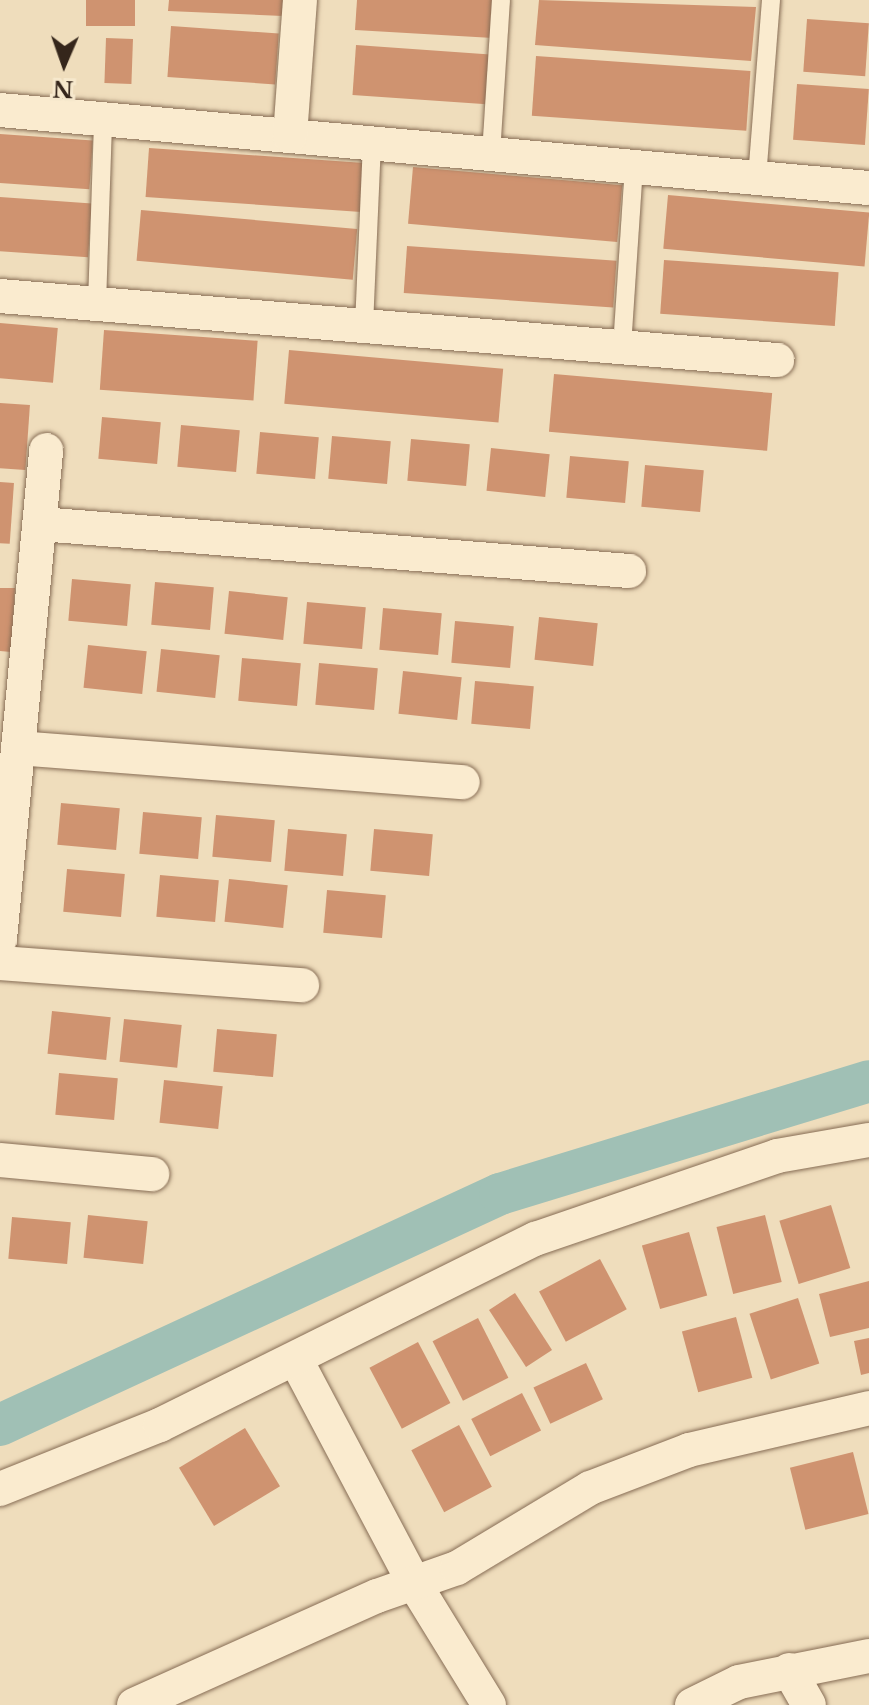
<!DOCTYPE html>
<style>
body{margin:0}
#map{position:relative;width:869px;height:1705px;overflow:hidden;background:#efddbc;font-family:"Libre Baskerville",serif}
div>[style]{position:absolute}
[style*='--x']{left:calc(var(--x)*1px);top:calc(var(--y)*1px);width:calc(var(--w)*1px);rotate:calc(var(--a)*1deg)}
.canal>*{height:42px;margin:-21px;padding:0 21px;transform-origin:21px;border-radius:21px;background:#a0c0b5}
.building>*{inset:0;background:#cf9370;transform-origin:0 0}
.roads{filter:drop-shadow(0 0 2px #876d55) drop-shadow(0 0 2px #876d55)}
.service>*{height:18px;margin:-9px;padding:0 9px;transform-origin:9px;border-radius:9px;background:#faebcf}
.minor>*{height:34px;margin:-17px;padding:0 17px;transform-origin:17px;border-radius:17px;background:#faebcf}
span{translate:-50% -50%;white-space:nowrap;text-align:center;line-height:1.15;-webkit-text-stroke:7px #f6e8cc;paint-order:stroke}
.north{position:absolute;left:24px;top:24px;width:80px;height:80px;-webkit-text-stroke:6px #f6e8cc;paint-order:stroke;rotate:182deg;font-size:22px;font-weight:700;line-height:32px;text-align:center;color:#35261b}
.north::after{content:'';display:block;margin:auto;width:28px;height:36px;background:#35261b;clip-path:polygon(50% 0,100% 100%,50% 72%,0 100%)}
</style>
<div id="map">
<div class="canal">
<i style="--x:0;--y:1425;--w:551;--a:-24.8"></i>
<i style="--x:500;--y:1194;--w:386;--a:-17"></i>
</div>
<div class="building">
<i style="left:86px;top:0;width:49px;height:26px"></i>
<i style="clip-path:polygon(169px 0,284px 0,283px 16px,168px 11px)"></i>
<i style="clip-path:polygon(357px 0,496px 0,493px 38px,355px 30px)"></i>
<i style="clip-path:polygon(539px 0,756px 7px,751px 61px,535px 45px)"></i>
<i style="left:807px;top:19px;width:62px;height:53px;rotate:4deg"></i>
<i style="left:171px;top:26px;width:108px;height:51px;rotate:4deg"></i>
<i style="left:106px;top:38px;width:27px;height:45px;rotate:2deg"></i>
<i style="left:356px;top:45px;width:138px;height:50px;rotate:4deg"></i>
<i style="left:536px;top:56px;width:215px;height:60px;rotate:4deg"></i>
<i style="left:797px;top:84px;width:72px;height:56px;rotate:4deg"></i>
<i style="left:0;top:134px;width:93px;height:49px;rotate:4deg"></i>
<i style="left:149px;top:148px;width:216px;height:49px;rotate:4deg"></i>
<i style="left:413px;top:167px;width:210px;height:57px;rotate:5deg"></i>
<i style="left:668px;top:195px;width:202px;height:54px;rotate:5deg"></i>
<i style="left:0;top:197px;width:92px;height:54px;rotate:4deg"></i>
<i style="left:141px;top:210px;width:217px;height:51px;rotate:5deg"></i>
<i style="left:407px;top:246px;width:210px;height:47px;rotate:4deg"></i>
<i style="left:664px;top:260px;width:175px;height:54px;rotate:4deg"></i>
<i style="left:0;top:323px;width:58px;height:55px;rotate:5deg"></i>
<i style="left:104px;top:330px;width:154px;height:60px;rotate:4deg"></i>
<i style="left:289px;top:350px;width:215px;height:54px;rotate:5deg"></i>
<i style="left:554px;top:374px;width:219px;height:58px;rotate:5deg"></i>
<i style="left:0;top:403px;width:30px;height:65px;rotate:4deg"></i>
<i style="left:102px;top:417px;width:59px;height:42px;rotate:5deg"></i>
<i style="left:181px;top:425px;width:59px;height:42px;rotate:5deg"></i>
<i style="left:260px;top:432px;width:59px;height:42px;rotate:5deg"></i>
<i style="left:332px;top:436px;width:59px;height:43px;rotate:5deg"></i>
<i style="left:411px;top:439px;width:59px;height:42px;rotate:5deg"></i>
<i style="left:491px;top:448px;width:59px;height:43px;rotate:6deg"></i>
<i style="left:570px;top:456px;width:59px;height:42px;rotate:5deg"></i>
<i style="left:645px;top:465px;width:59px;height:42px;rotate:5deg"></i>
<i style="left:0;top:482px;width:14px;height:61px;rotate:4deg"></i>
<i style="left:72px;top:579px;width:59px;height:42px;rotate:5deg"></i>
<i style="left:155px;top:582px;width:59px;height:43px;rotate:5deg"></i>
<i style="clip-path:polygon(0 588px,15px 588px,11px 652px,0 651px)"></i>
<i style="left:229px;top:591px;width:59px;height:43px;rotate:6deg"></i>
<i style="left:307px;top:602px;width:59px;height:42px;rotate:5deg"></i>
<i style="left:383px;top:608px;width:59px;height:42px;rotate:5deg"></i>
<i style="left:539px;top:617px;width:59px;height:43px;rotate:6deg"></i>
<i style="left:455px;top:621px;width:59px;height:42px;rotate:5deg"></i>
<i style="left:88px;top:645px;width:59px;height:43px;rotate:6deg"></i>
<i style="left:161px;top:649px;width:59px;height:43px;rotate:6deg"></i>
<i style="left:242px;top:658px;width:59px;height:43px;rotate:5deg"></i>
<i style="left:319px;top:663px;width:59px;height:42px;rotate:5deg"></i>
<i style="left:403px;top:671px;width:59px;height:43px;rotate:6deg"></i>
<i style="left:475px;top:681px;width:59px;height:43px;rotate:5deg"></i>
<i style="left:61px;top:803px;width:59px;height:42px;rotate:5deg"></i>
<i style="left:143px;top:812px;width:59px;height:42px;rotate:5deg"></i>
<i style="left:216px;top:815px;width:59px;height:42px;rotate:5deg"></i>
<i style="left:288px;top:829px;width:59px;height:42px;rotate:5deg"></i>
<i style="left:374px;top:829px;width:59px;height:42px;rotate:5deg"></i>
<i style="left:67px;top:869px;width:58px;height:43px;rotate:5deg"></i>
<i style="left:160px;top:875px;width:59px;height:42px;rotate:5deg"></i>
<i style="left:229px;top:879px;width:59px;height:43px;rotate:6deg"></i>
<i style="left:327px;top:890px;width:59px;height:43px;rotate:5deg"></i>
<i style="left:52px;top:1011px;width:59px;height:43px;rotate:6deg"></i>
<i style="left:124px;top:1019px;width:58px;height:43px;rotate:6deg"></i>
<i style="left:217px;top:1029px;width:60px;height:43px;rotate:5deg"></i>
<i style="left:59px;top:1073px;width:59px;height:42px;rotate:5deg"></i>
<i style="left:164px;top:1080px;width:59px;height:43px;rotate:6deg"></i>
<i style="left:831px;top:1205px;width:66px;height:54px;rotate:73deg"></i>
<i style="left:88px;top:1215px;width:60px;height:43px;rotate:6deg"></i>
<i style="left:765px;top:1215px;width:69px;height:50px;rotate:76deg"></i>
<i style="left:12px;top:1217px;width:59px;height:42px;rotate:5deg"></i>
<i style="left:689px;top:1232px;width:66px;height:49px;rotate:74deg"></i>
<i style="left:600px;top:1259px;width:57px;height:69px;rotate:62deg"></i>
<i style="clip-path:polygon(869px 1281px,869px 1328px,830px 1337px,819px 1294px)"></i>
<i style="left:515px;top:1293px;width:68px;height:31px;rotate:57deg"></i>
<i style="left:798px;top:1298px;width:69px;height:51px;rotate:72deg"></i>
<i style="left:736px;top:1317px;width:63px;height:56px;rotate:75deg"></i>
<i style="left:478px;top:1318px;width:67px;height:51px;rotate:63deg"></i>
<i style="clip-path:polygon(869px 1338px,869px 1373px,861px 1375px,854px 1341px)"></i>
<i style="left:418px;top:1342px;width:69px;height:55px;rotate:62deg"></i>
<i style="left:586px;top:1363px;width:40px;height:58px;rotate:65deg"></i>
<i style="left:522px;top:1393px;width:42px;height:57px;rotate:63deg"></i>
<i style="left:459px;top:1425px;width:70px;height:54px;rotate:62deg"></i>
<i style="left:245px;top:1428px;width:68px;height:77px;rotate:59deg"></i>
<i style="left:853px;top:1452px;width:64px;height:65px;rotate:76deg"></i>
</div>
<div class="roads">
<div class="service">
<i style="--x:491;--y:154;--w:154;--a:-86.3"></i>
<i style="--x:757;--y:178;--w:179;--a:-85.5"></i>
<i style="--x:97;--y:304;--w:184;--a:-88.1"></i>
<i style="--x:364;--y:326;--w:182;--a:-87.5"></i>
<i style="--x:622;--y:347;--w:180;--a:-86.2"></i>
</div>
<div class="minor">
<i style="--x:0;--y:110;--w:872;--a:5.13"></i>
<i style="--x:290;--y:136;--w:136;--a:-85.8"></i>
<i style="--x:0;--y:296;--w:780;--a:4.71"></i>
<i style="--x:40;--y:524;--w:591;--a:4.56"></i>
<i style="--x:18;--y:748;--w:446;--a:4.4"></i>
<i style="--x:0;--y:939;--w:491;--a:-84.6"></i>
<i style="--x:0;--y:963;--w:303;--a:4.2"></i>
<i style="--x:0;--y:1160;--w:153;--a:5.3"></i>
<i style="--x:296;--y:1360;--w:252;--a:62.1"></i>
<i style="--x:414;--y:1583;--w:143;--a:58.4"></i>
<i style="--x:0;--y:1489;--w:172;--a:-21.8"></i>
<i style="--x:160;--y:1425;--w:419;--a:-26.4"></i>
<i style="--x:535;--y:1239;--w:256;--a:-18.9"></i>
<i style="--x:777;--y:1156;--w:93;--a:-9.9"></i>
<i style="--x:789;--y:1670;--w:40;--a:60.3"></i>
<i style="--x:134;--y:1705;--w:266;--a:-24.2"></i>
<i style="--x:377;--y:1596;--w:85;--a:-19.3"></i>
<i style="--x:457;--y:1568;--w:155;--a:-31"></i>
<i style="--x:590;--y:1488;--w:106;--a:-21"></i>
<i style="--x:689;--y:1450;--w:185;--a:-13.1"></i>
<i style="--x:692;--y:1705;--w:52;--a:-26.1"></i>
<i style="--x:739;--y:1682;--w:133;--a:-11.3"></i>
</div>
</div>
<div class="north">N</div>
</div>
